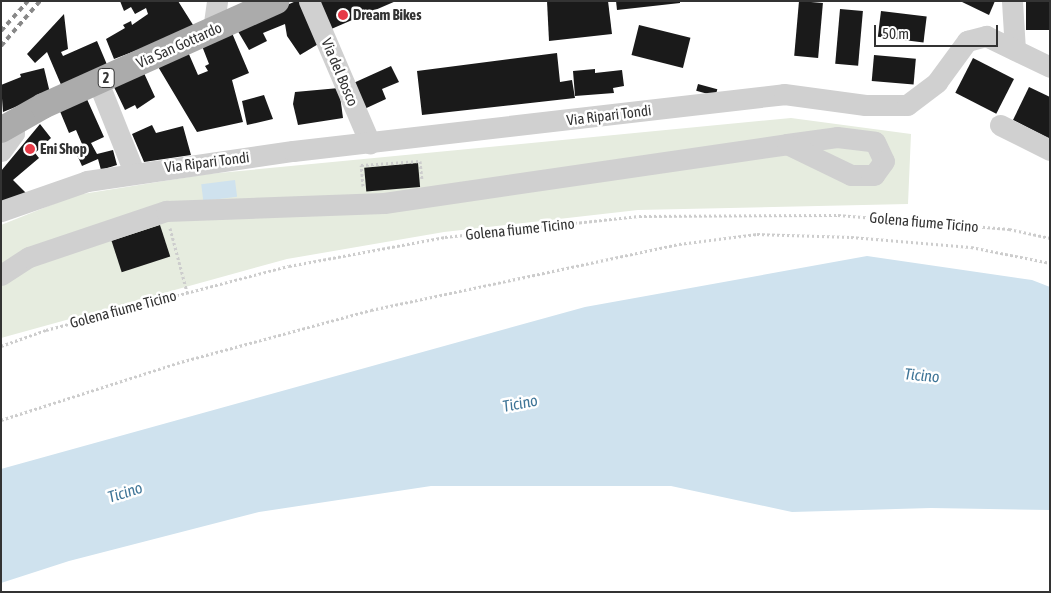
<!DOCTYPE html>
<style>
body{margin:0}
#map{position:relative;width:1051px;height:593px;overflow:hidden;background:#fff;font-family:"Asap Condensed",sans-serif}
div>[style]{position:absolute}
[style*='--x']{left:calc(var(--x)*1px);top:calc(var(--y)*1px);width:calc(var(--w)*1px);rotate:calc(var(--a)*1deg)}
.green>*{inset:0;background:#e6ecdf}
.water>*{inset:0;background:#cfe2ee;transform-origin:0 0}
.building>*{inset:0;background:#1a1a1a;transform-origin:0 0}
.path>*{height:3px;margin-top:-1.5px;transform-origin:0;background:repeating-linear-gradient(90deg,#cdcdcd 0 2.5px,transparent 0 5px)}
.minor>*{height:21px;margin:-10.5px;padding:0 10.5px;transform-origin:10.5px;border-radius:10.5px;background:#d0d0d0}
.major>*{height:26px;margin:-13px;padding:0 13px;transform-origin:13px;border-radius:13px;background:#ababab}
.rail>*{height:4px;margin-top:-2px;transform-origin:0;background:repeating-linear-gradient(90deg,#888 0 5px,transparent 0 9px)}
.dots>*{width:14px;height:14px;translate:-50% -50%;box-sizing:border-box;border:2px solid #fff;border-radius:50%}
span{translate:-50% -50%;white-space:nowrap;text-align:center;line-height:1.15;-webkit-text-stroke:5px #fff;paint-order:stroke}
.shield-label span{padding:1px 4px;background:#fff;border:1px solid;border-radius:4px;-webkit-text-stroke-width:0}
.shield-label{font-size:14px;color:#333;font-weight:700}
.poi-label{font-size:15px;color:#333;font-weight:700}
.left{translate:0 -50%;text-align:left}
.street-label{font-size:15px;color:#333}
.water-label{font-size:16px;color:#3f7597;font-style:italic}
.frame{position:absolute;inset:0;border:2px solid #333;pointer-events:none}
.scale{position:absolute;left:874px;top:25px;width:124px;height:22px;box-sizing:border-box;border:2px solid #333;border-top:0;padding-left:6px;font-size:15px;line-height:18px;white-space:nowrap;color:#333;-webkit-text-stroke:4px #fff;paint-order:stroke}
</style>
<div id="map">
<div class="green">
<i style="clip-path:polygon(791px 118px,911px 134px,908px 204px,638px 210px,444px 232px,287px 259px,1px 338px,1px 225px,76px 195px,208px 174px)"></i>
</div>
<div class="water">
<i style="left:235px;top:180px;width:17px;height:34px;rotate:83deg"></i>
<i style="clip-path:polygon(867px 256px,1032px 280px,1050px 287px,1050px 510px,931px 508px,792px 512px,671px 486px,431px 486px,259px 512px,69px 561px,1px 583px,1px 469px,585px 307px)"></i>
</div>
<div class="building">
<i style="clip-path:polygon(120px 1px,178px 1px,195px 28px,114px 59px,106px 39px,125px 28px,123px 25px,131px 21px,132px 25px,148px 14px,146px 8px,135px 14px,131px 7px,124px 11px)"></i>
<i style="clip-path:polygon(296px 1px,303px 1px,320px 43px,300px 55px,287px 36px,285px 24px,263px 33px,267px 41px,249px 50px,236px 28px)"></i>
<i style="clip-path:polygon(322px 1px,396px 1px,329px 30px,318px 3px)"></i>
<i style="clip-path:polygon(547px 1px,608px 1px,612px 34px,549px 41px)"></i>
<i style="clip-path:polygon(616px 1px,680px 1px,680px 3px,617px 10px)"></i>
<i style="left:799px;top:1px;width:24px;height:55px;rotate:5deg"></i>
<i style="clip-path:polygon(960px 1px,995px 1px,989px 15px)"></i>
<i style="left:1050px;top:1px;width:29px;height:24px;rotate:90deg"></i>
<i style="left:840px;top:9px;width:23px;height:55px;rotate:5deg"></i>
<i style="left:881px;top:11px;width:46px;height:26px;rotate:7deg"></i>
<i style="clip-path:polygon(64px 14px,68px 49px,61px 52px,63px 56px,97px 41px,108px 67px,62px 87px,47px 52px,35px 63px,27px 54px)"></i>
<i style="left:639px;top:25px;width:53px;height:31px;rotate:14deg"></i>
<i style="clip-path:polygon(232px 33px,249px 73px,232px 80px,243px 122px,197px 132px,157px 65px,188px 52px,198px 75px,208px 71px,205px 66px,209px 64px,202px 46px)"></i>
<i style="clip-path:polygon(557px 53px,560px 82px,572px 80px,575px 98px,422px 115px,417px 71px)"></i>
<i style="left:874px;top:55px;width:42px;height:26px;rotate:5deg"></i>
<i style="left:973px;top:58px;width:46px;height:39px;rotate:27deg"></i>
<i style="clip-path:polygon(391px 66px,399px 82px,382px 89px,386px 99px,360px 111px,349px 85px)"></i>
<i style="clip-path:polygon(44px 68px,50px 93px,3px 112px,1px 85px,21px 77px,20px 74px)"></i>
<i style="clip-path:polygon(595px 69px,595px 73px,622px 70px,624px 86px,613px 88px,614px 93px,575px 96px,573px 71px)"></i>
<i style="clip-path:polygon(143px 71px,155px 97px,137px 109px,135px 105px,125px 110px,113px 85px)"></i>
<i style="left:698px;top:84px;width:20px;height:7px;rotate:15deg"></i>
<i style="clip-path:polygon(1029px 87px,1050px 97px,1050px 139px,1013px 120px)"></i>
<i style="clip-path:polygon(339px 88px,343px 118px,298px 125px,293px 104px,295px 92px)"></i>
<i style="clip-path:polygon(264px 95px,273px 119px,247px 125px,242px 101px)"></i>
<i style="clip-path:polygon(86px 97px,104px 137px,91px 143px,97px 154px,113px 150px,117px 165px,101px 170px,98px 159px,82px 166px,74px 148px,82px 144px,76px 130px,69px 133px,59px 109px)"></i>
<i style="clip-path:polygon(40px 124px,51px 138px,35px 153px,39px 158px,13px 180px,29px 196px,1px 206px,1px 171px)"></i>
<i style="clip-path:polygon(152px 125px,156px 133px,183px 126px,191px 155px,144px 162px,132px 134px)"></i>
<i style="left:418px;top:163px;width:24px;height:54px;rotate:85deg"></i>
<i style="left:160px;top:225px;width:33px;height:51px;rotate:72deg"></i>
</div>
<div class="path">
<i style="--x:363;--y:186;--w:21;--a:-95"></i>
<i style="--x:361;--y:165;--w:59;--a:-3.9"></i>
<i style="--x:420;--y:161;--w:18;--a:84"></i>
<i style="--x:170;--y:228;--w:66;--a:75.1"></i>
<i style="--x:1;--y:346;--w:48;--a:-19.6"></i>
<i style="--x:46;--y:330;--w:251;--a:-14.8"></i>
<i style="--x:289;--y:266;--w:159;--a:-10.5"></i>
<i style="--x:445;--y:237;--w:195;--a:-6.2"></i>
<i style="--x:639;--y:216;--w:199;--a:-0.3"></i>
<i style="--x:838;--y:215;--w:172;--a:4.7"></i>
<i style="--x:1009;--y:229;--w:42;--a:12.4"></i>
<i style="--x:1;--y:420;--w:185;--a:-17.9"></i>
<i style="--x:177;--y:363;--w:201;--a:-15.3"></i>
<i style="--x:371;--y:310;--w:315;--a:-12.1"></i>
<i style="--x:679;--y:244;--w:79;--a:-7.3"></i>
<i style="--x:757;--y:234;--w:94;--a:1.8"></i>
<i style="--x:851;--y:237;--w:120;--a:4.8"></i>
<i style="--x:971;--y:247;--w:81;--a:11.4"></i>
</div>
<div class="minor">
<i style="--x:309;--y:1;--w:155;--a:66.8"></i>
<i style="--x:1012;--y:1;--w:49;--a:86.5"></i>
<i style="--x:213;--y:30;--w:29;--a:-82"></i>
<i style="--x:98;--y:82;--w:97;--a:68.2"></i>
<i style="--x:1000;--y:125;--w:56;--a:26.6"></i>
<i style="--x:1;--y:151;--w:22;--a:-54"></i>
<i style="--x:14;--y:133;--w:10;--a:-96"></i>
<i style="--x:1;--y:211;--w:91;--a:-19.2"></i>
<i style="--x:87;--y:181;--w:208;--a:-8.3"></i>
<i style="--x:293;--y:151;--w:494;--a:-6.6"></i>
<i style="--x:784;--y:94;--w:82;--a:7.7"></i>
<i style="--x:865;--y:105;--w:42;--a:0"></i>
<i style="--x:907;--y:105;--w:38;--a:-37"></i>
<i style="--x:937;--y:82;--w:51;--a:-53.8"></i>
<i style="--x:967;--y:41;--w:20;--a:-15"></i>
<i style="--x:986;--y:36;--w:71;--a:25.8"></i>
<i style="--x:1;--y:275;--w:33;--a:-33"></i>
<i style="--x:29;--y:257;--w:145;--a:-18.6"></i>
<i style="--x:166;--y:211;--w:218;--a:-2.1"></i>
<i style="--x:384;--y:203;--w:407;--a:-8.3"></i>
<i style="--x:787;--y:144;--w:50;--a:-8"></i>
<i style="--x:837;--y:137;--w:38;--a:7"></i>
<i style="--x:875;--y:142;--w:21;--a:65"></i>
<i style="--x:884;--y:161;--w:17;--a:126"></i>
<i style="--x:874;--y:175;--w:23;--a:180"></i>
<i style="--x:851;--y:175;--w:71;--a:-154.2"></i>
</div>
<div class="major">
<i style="--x:1;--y:130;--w:48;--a:-29.7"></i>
<i style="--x:43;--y:106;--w:256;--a:-24.2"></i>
</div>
<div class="rail">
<i style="--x:1;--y:31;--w:40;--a:-48"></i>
<i style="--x:1;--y:46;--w:60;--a:-49.1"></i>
</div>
<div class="dots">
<i style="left:343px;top:15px;background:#e63946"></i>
<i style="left:30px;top:149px;background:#e63946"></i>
</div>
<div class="shield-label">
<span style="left:106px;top:78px">2</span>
</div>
<div class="poi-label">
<span class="left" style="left:353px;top:15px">Dream Bikes</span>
<span class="left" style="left:40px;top:149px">Eni Shop</span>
</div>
<div class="street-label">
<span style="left:179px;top:45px;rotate:-24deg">Via San Gottardo</span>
<span style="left:340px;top:72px;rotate:67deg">Via del Bosco</span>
<span style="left:609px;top:115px;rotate:-7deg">Via Ripari Tondi</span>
<span style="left:207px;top:162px;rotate:-7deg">Via Ripari Tondi</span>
<span style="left:924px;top:222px;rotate:5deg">Golena fiume Ticino</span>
<span style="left:520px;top:229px;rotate:-6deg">Golena fiume Ticino</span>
<span style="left:123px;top:309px;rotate:-15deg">Golena fiume Ticino</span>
</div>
<div class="water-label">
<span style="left:922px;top:375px;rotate:5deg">Ticino</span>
<span style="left:520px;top:403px;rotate:-11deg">Ticino</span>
<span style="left:125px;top:492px;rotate:-17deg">Ticino</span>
</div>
<div class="frame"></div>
<div class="scale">50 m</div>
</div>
